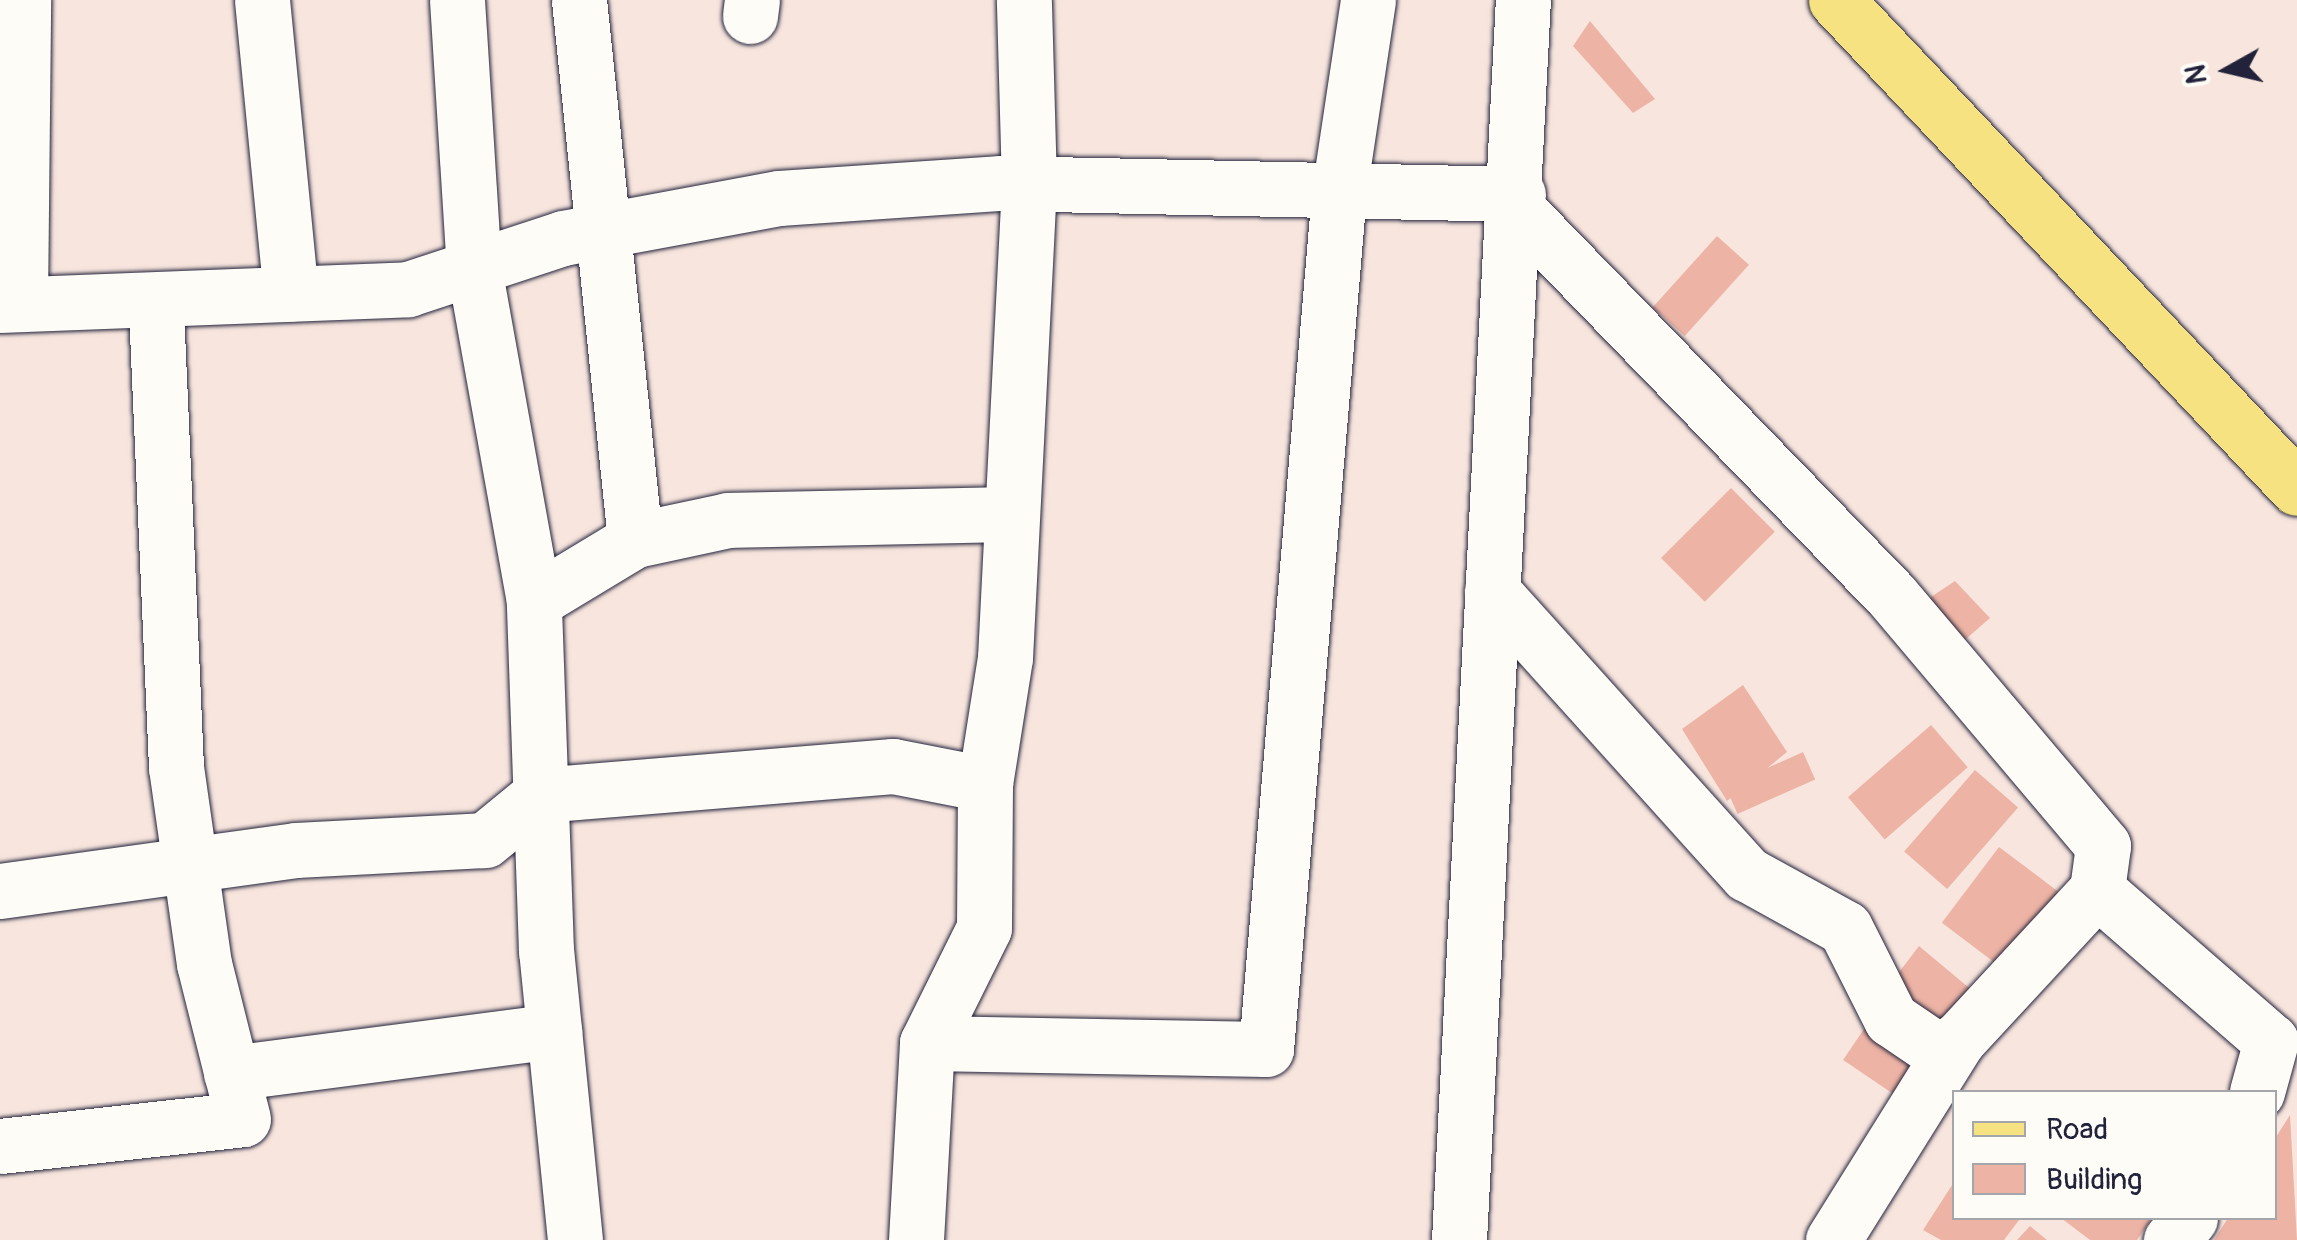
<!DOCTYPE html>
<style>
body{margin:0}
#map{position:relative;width:2297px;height:1240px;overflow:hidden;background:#f8e6de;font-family:Pangolin,sans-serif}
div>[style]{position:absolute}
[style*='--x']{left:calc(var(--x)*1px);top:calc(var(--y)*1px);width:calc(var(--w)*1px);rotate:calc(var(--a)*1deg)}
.building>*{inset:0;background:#edb4a5;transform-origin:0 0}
.roads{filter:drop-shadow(0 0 2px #22223b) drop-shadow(0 0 2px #22223b)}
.minor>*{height:55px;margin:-27.5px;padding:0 27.5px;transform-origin:27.5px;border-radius:27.5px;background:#fdfcf7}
.major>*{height:55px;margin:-27.5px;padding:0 27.5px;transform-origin:27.5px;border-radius:27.5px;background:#f6e281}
span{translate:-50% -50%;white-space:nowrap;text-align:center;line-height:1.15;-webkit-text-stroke:9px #fdfcf7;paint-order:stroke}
.legend{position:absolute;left:1952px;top:1090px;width:325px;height:130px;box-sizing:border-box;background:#fdfcf7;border:2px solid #a5a5ac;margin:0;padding:12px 18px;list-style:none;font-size:30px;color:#22223b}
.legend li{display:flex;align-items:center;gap:20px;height:50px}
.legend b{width:50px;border:2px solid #a5a5ac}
.north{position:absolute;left:2177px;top:20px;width:100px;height:100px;-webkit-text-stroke:8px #fdfcf7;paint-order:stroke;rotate:262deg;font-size:28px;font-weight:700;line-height:40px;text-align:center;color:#22223b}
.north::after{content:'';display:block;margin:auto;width:35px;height:45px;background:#22223b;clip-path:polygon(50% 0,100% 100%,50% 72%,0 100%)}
</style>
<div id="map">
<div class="building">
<i style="clip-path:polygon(1590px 21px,1655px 99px,1633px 113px,1573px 46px)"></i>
<i style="left:1717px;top:236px;width:43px;height:96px;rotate:42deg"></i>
<i style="left:1731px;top:488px;width:62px;height:99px;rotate:45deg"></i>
<i style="clip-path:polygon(1955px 581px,1990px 618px,1951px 652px,1913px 609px)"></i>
<i style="clip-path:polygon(1743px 685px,1787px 752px,1727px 801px,1682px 729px)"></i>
<i style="left:1931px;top:725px;width:56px;height:110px;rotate:49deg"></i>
<i style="left:1803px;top:752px;width:30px;height:85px;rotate:66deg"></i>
<i style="left:1975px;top:770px;width:57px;height:108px;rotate:41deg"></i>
<i style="left:1999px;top:847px;width:83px;height:95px;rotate:37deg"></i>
<i style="clip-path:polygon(1919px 946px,1980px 997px,1947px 1035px,1884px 992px)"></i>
<i style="left:1866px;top:1026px;width:71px;height:41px;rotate:34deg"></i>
<i style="clip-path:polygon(2290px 1115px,2297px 1240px,2214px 1240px,2228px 1218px,2274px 1218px,2274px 1140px)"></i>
<i style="clip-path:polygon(1954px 1182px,1954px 1218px,2019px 1220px,2004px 1240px,1941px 1240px,1923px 1230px)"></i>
<i style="clip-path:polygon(2061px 1218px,2152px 1218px,2137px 1240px,2090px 1240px)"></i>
<i style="clip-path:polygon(2030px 1226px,2047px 1240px,2017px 1240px)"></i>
</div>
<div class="roads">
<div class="minor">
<i style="--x:262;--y:0;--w:295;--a:84.4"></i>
<i style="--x:457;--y:0;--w:269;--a:86.4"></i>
<i style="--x:474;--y:268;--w:338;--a:79.8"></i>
<i style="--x:579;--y:0;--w:543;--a:84.08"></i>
<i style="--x:750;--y:16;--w:16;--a:-83"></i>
<i style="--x:1516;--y:208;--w:540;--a:45.9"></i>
<i style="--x:1892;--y:596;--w:327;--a:49.8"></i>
<i style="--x:2103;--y:846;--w:44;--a:97.8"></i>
<i style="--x:2097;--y:890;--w:205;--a:132.8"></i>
<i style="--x:1958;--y:1040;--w:236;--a:122"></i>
<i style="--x:20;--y:304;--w:304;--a:-89.4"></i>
<i style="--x:0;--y:305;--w:408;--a:-2.2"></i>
<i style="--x:408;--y:289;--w:163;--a:-18.2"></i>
<i style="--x:563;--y:238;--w:220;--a:-10.5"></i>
<i style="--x:779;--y:198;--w:223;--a:-3.9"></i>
<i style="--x:1001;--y:183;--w:517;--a:1.22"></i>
<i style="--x:1492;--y:591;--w:381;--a:48"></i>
<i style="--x:1747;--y:874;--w:112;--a:28.9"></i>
<i style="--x:1845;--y:928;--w:102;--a:63.2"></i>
<i style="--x:1891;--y:1019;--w:57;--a:34.2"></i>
<i style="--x:1938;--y:1051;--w:23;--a:-29"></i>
<i style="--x:2097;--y:890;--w:230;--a:41"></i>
<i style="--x:2271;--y:1041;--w:53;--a:105.4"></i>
<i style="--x:0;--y:891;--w:299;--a:-7.9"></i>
<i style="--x:296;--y:850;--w:189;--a:-3"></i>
<i style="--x:485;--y:840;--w:71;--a:-39.3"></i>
<i style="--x:540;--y:795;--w:354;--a:-4.7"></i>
<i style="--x:893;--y:766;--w:94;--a:11.1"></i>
<i style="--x:927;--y:1043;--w:339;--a:1"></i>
<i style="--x:1266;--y:1049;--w:860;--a:-85.13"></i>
<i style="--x:1339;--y:192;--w:194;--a:-81.4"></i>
<i style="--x:231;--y:1073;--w:326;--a:-7.4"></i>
<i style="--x:0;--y:1146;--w:244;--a:-6.3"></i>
<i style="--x:243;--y:1119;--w:160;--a:-104.1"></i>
<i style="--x:204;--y:964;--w:199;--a:-98.1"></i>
<i style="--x:176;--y:767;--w:467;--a:-92.5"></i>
<i style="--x:575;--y:1240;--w:290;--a:-95.7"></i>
<i style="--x:546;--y:951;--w:350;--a:-92"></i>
<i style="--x:534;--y:601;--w:118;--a:-31.1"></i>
<i style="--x:635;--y:540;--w:95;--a:-12.1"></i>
<i style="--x:728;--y:520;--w:278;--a:-1.2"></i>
<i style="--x:916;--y:1240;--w:197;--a:-86.8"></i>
<i style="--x:927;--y:1043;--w:128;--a:-63.6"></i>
<i style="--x:984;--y:928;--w:144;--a:-89.6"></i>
<i style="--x:985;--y:784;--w:128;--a:-81"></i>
<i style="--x:1005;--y:658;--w:475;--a:-87.1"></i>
<i style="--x:1029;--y:184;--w:184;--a:-91.6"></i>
<i style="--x:1459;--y:1240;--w:1242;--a:-87.05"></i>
<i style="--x:2171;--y:1240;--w:29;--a:-49"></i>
</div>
<div class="major">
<i style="--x:1836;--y:0;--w:671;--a:46.63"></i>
</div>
</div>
<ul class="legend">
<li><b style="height:12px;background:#f6e281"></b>Road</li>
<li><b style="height:28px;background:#edb4a5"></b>Building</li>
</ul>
<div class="north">N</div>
</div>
